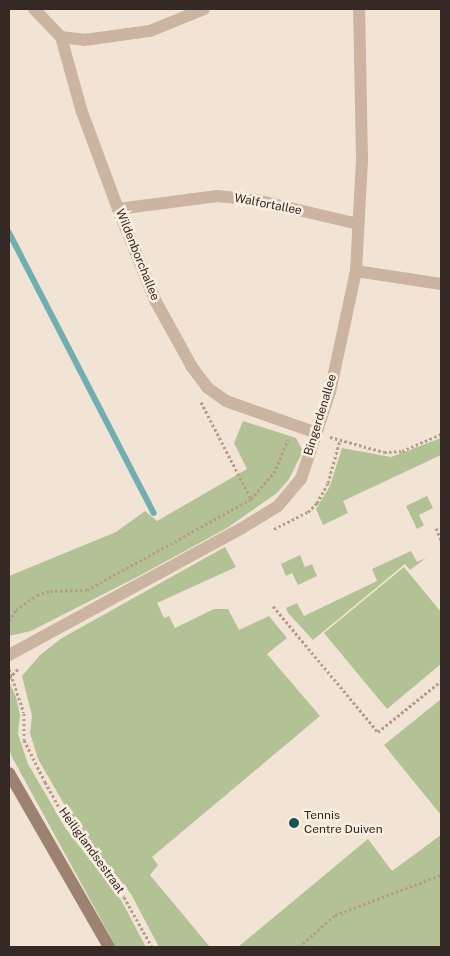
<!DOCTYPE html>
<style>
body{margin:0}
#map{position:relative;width:450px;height:956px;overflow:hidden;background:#f2e4d4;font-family:"Public Sans",sans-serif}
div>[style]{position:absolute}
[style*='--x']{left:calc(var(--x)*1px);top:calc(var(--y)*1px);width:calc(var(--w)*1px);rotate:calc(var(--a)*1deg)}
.green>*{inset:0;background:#b2c294}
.stream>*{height:5.5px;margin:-2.75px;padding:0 2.75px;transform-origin:2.75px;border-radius:2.75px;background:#71aeb1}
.path>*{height:3px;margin-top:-1.5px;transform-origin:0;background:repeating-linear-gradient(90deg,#b69d8a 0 2.5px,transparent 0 5px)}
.street>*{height:12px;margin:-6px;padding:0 6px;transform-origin:6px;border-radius:6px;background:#cbb4a0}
.secondary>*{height:12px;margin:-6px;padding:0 6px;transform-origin:6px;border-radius:6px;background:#9e8271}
.dots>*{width:14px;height:14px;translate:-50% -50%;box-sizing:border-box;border:2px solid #faeee0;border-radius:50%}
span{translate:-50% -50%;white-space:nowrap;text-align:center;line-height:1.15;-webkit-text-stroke:5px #faeee0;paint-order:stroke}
.street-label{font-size:12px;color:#342924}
.poi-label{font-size:12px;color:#342924}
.left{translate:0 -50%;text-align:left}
.frame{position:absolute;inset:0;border:10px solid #342924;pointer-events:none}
</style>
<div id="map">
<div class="green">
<i style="clip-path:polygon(243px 421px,296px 438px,303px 451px,289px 479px,277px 493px,227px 528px,137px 577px,31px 631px,9px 636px,9px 576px,116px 532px,145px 511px,157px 521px,247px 469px,234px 443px)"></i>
<i style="clip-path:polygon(441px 438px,441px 455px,343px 501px,348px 513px,323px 525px,316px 509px,330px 486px,342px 448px,391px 457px)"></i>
<i style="clip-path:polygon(427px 496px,433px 508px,419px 515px,424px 525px,417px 529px,406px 506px)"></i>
<i style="clip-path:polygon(225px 547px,236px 567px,157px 603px,164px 618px,169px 616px,175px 628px,214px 609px,228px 609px,239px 630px,269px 616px,287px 638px,267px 654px,320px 716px,152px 857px,158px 865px,150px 875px,210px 947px,159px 947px,131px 894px,75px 823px,38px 759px,30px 733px,32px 716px,22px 676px,40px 655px,62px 638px)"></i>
<i style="clip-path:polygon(411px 551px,417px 562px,426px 558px,410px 570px,405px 564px,313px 640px,288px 613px,286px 608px,297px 603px,304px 616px,377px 581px,372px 569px)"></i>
<i style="clip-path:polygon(300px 555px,305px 567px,312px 564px,317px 576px,298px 585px,292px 573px,286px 576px,281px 564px)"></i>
<i style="clip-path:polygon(404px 567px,441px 612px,441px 664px,387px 709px,324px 633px)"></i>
<i style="clip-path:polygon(9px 681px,16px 697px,20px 715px,18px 734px,28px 764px,66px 829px,121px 900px,146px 947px,116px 947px,12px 757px,9px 749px)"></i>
<i style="clip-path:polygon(441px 699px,441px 815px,384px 745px)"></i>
<i style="clip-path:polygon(441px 835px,441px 947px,238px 947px,368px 839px,392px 871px)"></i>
</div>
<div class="stream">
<i style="--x:9;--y:232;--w:316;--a:62.7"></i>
</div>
<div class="path">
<i style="--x:201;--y:402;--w:109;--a:62.7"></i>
<i style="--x:330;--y:437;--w:56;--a:15.5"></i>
<i style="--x:384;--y:452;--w:18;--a:-3"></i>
<i style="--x:402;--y:451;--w:43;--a:-23.6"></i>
<i style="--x:436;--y:528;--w:13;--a:67"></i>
<i style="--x:274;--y:529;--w:38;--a:-27"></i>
<i style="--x:308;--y:512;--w:13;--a:-45"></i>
<i style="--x:317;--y:503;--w:23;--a:-61"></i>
<i style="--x:328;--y:483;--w:45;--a:-74.4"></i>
<i style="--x:273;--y:606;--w:164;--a:50.2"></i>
<i style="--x:378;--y:732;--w:81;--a:-39"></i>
<i style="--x:9;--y:621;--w:13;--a:-58"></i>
<i style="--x:16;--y:610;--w:26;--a:-36"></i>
<i style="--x:37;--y:595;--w:14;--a:-17"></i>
<i style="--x:50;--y:591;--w:37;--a:-2"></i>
<i style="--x:87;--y:590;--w:188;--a:-29"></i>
<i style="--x:251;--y:499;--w:35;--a:-49"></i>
<i style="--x:274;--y:473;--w:36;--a:-67"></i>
<i style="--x:9;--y:669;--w:46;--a:71.2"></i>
<i style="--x:24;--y:713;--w:27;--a:90"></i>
<i style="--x:24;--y:740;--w:47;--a:63.4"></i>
<i style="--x:45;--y:782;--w:43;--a:61.1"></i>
<i style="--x:66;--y:820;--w:96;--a:53"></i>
<i style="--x:124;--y:897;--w:57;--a:60.8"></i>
<i style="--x:9;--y:678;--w:14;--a:-45"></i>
<i style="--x:299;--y:947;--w:48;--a:-41.6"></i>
<i style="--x:335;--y:915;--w:113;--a:-20.7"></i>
</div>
<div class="street">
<i style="--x:34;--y:9;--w:39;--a:46"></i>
<i style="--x:61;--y:37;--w:78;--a:74.4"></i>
<i style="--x:82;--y:112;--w:103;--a:69.6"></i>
<i style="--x:118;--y:209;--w:98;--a:67.9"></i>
<i style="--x:155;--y:300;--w:77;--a:61.1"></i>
<i style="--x:192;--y:367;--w:26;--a:53"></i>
<i style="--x:208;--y:388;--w:22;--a:36"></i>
<i style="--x:226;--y:401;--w:96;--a:19.4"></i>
<i style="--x:61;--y:37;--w:23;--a:7"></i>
<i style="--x:84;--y:40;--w:67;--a:-7.8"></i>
<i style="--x:150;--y:31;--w:58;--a:-22.2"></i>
<i style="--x:118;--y:209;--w:100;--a:-7.5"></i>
<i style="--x:217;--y:196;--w:39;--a:6"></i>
<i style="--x:256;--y:200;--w:105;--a:13.2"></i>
<i style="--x:356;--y:271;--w:86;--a:8.7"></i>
<i style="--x:9;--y:655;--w:265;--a:-28.6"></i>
<i style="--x:242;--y:528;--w:42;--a:-31.4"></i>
<i style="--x:278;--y:506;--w:35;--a:-50"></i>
<i style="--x:301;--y:479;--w:92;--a:-71.6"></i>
<i style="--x:330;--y:392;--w:124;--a:-77.9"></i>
<i style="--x:356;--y:271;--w:112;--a:-86.9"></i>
<i style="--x:362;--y:159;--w:150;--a:-91.1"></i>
</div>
<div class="secondary">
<i style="--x:9;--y:773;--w:201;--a:60.1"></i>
</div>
<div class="dots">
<i style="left:294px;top:823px;background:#175358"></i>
</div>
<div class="street-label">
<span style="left:268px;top:205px;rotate:11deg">Walfortallee</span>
<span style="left:137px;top:255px;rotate:68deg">Wildenborchallee</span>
<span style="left:321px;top:415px;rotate:-73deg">Bingerdenallee</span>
<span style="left:91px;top:851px;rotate:54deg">Heiliglandsestraat</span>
</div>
<div class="poi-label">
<span class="left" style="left:304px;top:823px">Tennis<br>Centre Duiven</span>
</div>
<div class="frame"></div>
</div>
